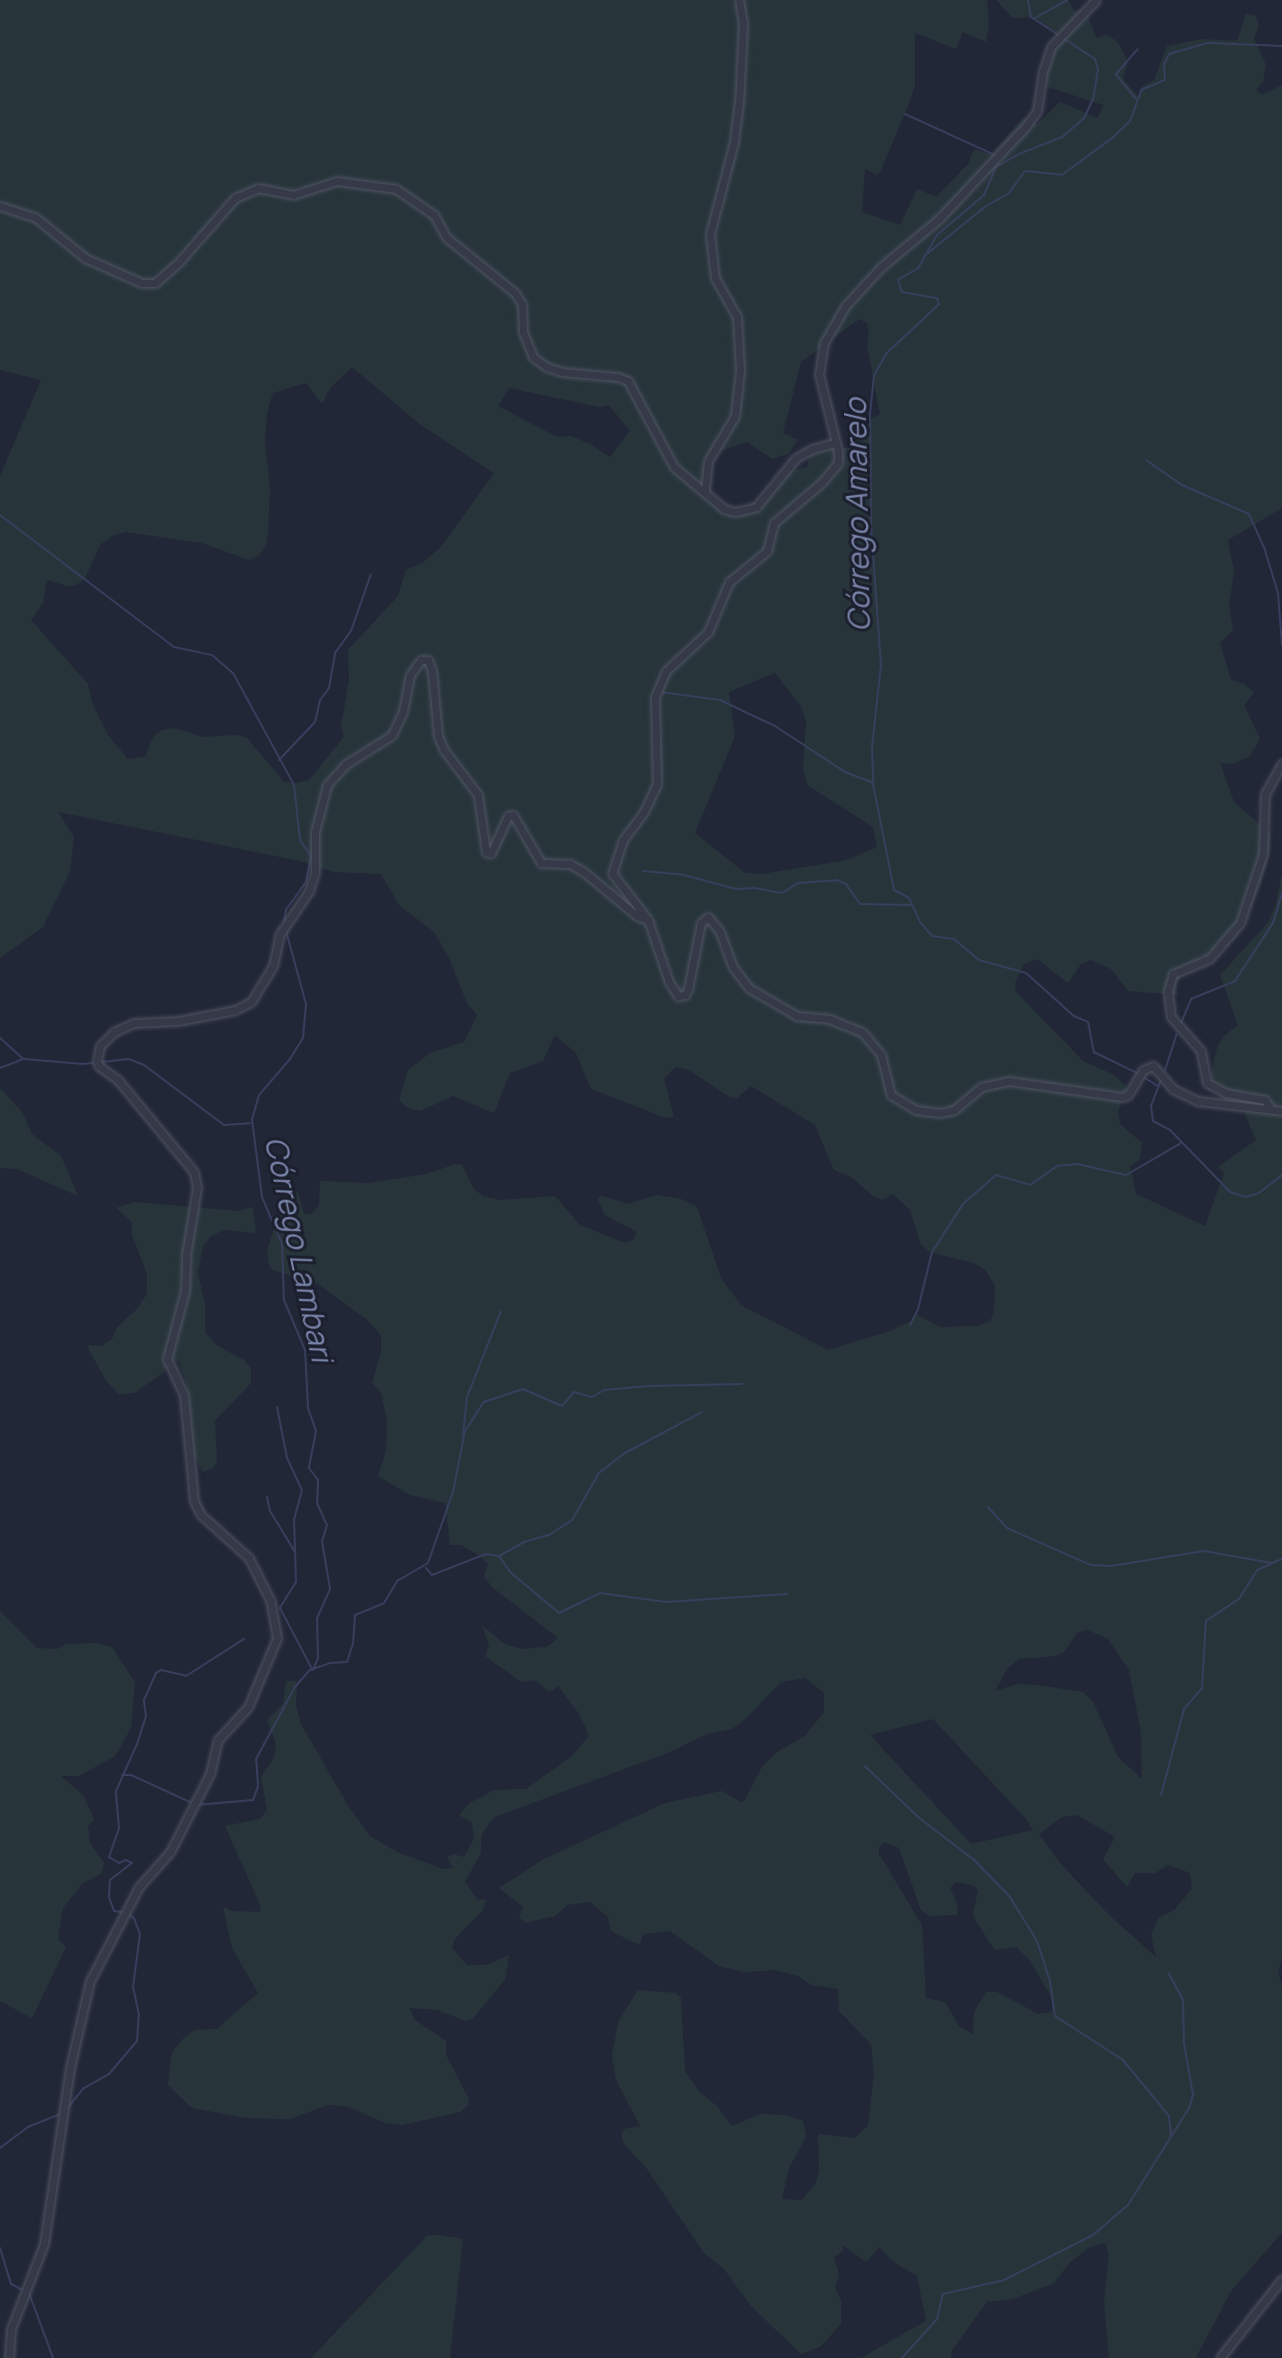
<!DOCTYPE html>
<meta charset="utf-8">
<style>
body{margin:0}
#map{position:relative;width:1282px;height:2358px;overflow:hidden;background:#222737;font-family:Manrope,sans-serif}
div>[style]{position:absolute}
[style*='--x']{left:calc(var(--x)*1px);top:calc(var(--y)*1px);width:calc(var(--w)*1px);rotate:calc(var(--a)*1deg)}
.green>*{inset:0;background:#27353b}
.stream>*{height:2px;margin:-1px;padding:0 1px;transform-origin:1px;border-radius:1px;background:#373f5d}
.roads{filter:drop-shadow(0 0 2px #505462) drop-shadow(0 0 2px #505462)}
.minor>*{height:7px;margin:-3.5px;padding:0 3.5px;transform-origin:3.5px;border-radius:3.5px;background:#363948}
span{translate:-50% -50%;white-space:nowrap;text-align:center;line-height:1.15;-webkit-text-stroke:6px #1b1e2c;paint-order:stroke}
.water-label{font-size:30px;color:#7a85aa;font-style:italic}
</style>
<div id="map">
<div class="green">
<i style="clip-path:polygon(evenodd,0 0,987px 0,989px 26px,986px 42px,963px 32px,956px 49px,915px 33px,915px 86px,908px 106px,880px 172px,877px 175px,865px 169px,862px 212px,900px 225px,917px 189px,936px 197px,968px 164px,974px 149px,991px 154px,1024px 117px,1037px 124px,1060px 102px,1098px 118px,1103px 105px,1045px 86px,1046px 50px,1059px 35px,1034px 17px,1013px 18px,996px 0,1068px 0,1074px 11px,1084px 9px,1097px 38px,1106px 35px,1117px 41px,1128px 61px,1123px 79px,1139px 97px,1142px 86px,1154px 80px,1167px 46px,1202px 39px,1237px 41px,1246px 14px,1255px 15px,1259px 24px,1254px 39px,1266px 65px,1263px 82px,1256px 89px,1262px 95px,1282px 85px,1282px 508px,1228px 540px,1234px 571px,1229px 607px,1233px 630px,1220px 643px,1231px 680px,1244px 684px,1254px 693px,1244px 705px,1260px 738px,1250px 756px,1233px 764px,1220px 763px,1234px 802px,1271px 834px,1270px 850px,1261px 885px,1237px 936px,1214px 958px,1186px 971px,1176px 984px,1178px 995px,1128px 991px,1111px 969px,1091px 960px,1081px 964px,1068px 983px,1037px 959px,1024px 964px,1015px 983px,1016px 992px,1083px 1061px,1112px 1074px,1127px 1087px,1118px 1112px,1120px 1124px,1142px 1143px,1139px 1161px,1130px 1166px,1136px 1194px,1205px 1226px,1224px 1173px,1218px 1167px,1256px 1140px,1237px 1096px,1223px 1095px,1215px 1088px,1211px 1074px,1217px 1048px,1224px 1036px,1238px 1025px,1220px 975px,1267px 924px,1276px 904px,1282px 873px,1282px 1957px,1278px 1973px,1282px 1986px,1282px 2233px,1231px 2291px,1196px 2358px,1109px 2358px,1104px 2302px,1109px 2254px,1105px 2243px,1090px 2247px,1070px 2262px,1054px 2283px,1013px 2299px,987px 2302px,952px 2350px,951px 2358px,861px 2358px,926px 2321px,917px 2276px,892px 2261px,879px 2247px,866px 2262px,843px 2245px,843px 2251px,834px 2257px,839px 2275px,835px 2287px,841px 2300px,841px 2324px,820px 2347px,801px 2354px,750px 2305px,724px 2269px,704px 2253px,647px 2169px,624px 2144px,621px 2135px,624px 2129px,640px 2126px,616px 2080px,612px 2056px,618px 2022px,638px 1990px,676px 1993px,681px 1998px,685px 2071px,700px 2093px,717px 2106px,732px 2126px,760px 2114px,786px 2115px,803px 2121px,806px 2137px,789px 2168px,782px 2199px,802px 2200px,815px 2185px,819px 2171px,818px 2134px,855px 2138px,868px 2125px,874px 2074px,871px 2044px,839px 2011px,838px 1989px,811px 1985px,798px 1976px,775px 1970px,744px 1972px,719px 1966px,670px 1931px,643px 1934px,640px 1944px,635px 1943px,611px 1931px,608px 1917px,590px 1902px,567px 1905px,555px 1916px,525px 1923px,519px 1917px,523px 1907px,499px 1888px,542px 1860px,665px 1803px,722px 1791px,741px 1802px,745px 1800px,762px 1767px,777px 1752px,805px 1736px,824px 1712px,824px 1693px,805px 1678px,781px 1682px,741px 1723px,731px 1729px,707px 1734px,670px 1752px,495px 1817px,488px 1825px,481px 1836px,481px 1853px,465px 1882px,478px 1900px,486px 1899px,483px 1910px,454px 1940px,452px 1948px,467px 1965px,487px 1965px,509px 1955px,505px 1980px,472px 2019px,466px 2021px,437px 2010px,409px 2008px,415px 2020px,446px 2041px,446px 2055px,469px 2099px,468px 2105px,460px 2112px,402px 2125px,385px 2123px,349px 2107px,328px 2105px,290px 2119px,246px 2118px,192px 2108px,168px 2085px,172px 2052px,183px 2039px,195px 2030px,217px 2029px,258px 1993px,232px 1948px,223px 1906px,232px 1911px,260px 1912px,261px 1907px,225px 1826px,260px 1819px,267px 1810px,261px 1777px,274px 1758px,276px 1744px,267px 1720px,283px 1704px,286px 1681px,297px 1681px,296px 1705px,301px 1724px,347px 1804px,370px 1836px,397px 1852px,443px 1869px,453px 1868px,447px 1857px,453px 1854px,464px 1857px,474px 1838px,472px 1823px,459px 1815px,470px 1803px,494px 1790px,526px 1789px,572px 1756px,589px 1736px,580px 1715px,558px 1686px,550px 1692px,534px 1680px,521px 1682px,485px 1656px,489px 1646px,482px 1625px,503px 1643px,521px 1649px,547px 1647px,558px 1638px,492px 1587px,484px 1576px,488px 1564px,480px 1556px,461px 1545px,450px 1545px,445px 1503px,410px 1495px,378px 1476px,386px 1451px,387px 1421px,381px 1393px,372px 1383px,381px 1352px,381px 1335px,366px 1319px,318px 1284px,273px 1270px,269px 1265px,267px 1250px,284px 1199px,293px 1191px,298px 1193px,304px 1214px,311px 1214px,319px 1206px,320px 1181px,369px 1183px,426px 1174px,456px 1164px,462px 1165px,474px 1189px,484px 1197px,501px 1200px,555px 1196px,580px 1225px,625px 1243px,634px 1239px,637px 1232px,605px 1215px,597px 1198px,602px 1196px,628px 1204px,657px 1195px,681px 1199px,697px 1207px,721px 1278px,741px 1305px,828px 1350px,890px 1331px,911px 1321px,916px 1314px,940px 1327px,978px 1326px,990px 1321px,994px 1313px,995px 1286px,986px 1271px,974px 1263px,930px 1252px,921px 1245px,910px 1210px,893px 1194px,882px 1200px,873px 1196px,851px 1177px,834px 1170px,815px 1125px,751px 1086px,737px 1098px,729px 1097px,689px 1070px,676px 1067px,664px 1078px,674px 1117px,666px 1118px,591px 1089px,576px 1053px,555px 1035px,543px 1061px,510px 1073px,494px 1113px,453px 1096px,420px 1111px,408px 1108px,399px 1100px,408px 1070px,430px 1053px,464px 1042px,477px 1015px,467px 1003px,449px 958px,434px 932px,399px 905px,381px 874px,334px 872px,300px 861px,58px 812px,74px 837px,70px 871px,43px 927px,0 958px,0 476px,41px 380px,0 370px,0 0,859px 319px,867px 323px,869px 331px,867px 346px,880px 414px,857px 426px,852px 443px,845px 448px,826px 447px,811px 452px,807px 467px,780px 473px,757px 502px,730px 510px,716px 501px,706px 483px,711px 454px,747px 442px,772px 459px,788px 454px,798px 440px,783px 433px,801px 362px,859px 319px,0 0,352px 367px,421px 425px,494px 473px,441px 547px,422px 563px,406px 570px,398px 596px,348px 650px,349px 681px,341px 726px,344px 737px,309px 780px,297px 783px,284px 782px,247px 738px,237px 735px,203px 737px,174px 728px,162px 730px,153px 737px,145px 757px,128px 759px,108px 735px,92px 703px,88px 684px,31px 620px,43px 603px,47px 580px,68px 586px,77px 585px,85px 578px,100px 545px,114px 535px,126px 532px,202px 543px,249px 560px,259px 555px,266px 544px,268px 532px,270px 488px,265px 440px,267px 412px,273px 393px,306px 383px,322px 404px,330px 388px,352px 367px,0 0,509px 388px,599px 407px,609px 405px,630px 431px,610px 457px,590px 444px,571px 436px,557px 437px,498px 406px,509px 388px,0 0,775px 673px,802px 708px,806px 722px,803px 767px,807px 785px,873px 827px,877px 847px,847px 860px,762px 874px,745px 873px,695px 833px,735px 736px,729px 692px,775px 673px,0 0,1088px 1630px,1108px 1639px,1129px 1670px,1141px 1733px,1142px 1779px,1118px 1757px,1093px 1702px,1083px 1692px,1038px 1685px,1018px 1684px,995px 1691px,1007px 1669px,1019px 1659px,1055px 1656px,1064px 1652px,1078px 1632px,1088px 1630px,0 0,933px 1719px,1026px 1819px,1033px 1830px,971px 1844px,870px 1735px,933px 1719px,0 0,1077px 1815px,1115px 1837px,1103px 1859px,1127px 1887px,1135px 1873px,1155px 1873px,1168px 1865px,1190px 1873px,1192px 1889px,1174px 1910px,1159px 1918px,1151px 1935px,1156px 1957px,1110px 1916px,1060px 1863px,1039px 1834px,1062px 1817px,1077px 1815px,0 0,885px 1842px,899px 1848px,921px 1910px,930px 1916px,957px 1915px,958px 1906px,950px 1888px,956px 1882px,972px 1885px,978px 1890px,973px 1914px,977px 1923px,995px 1950px,1016px 1947px,1029px 1959px,1053px 2000px,1052px 2012px,1038px 2014px,997px 1992px,986px 1992px,974px 2012px,973px 2034px,959px 2026px,945px 2002px,926px 1998px,922px 1925px,879px 1854px,879px 1847px,885px 1842px)"></i>
<i style="clip-path:polygon(0 1088px,22px 1112px,32px 1134px,61px 1156px,78px 1196px,17px 1169px,0 1168px)"></i>
<i style="clip-path:polygon(135px 1202px,238px 1211px,253px 1207px,256px 1233px,224px 1230px,211px 1236px,203px 1246px,198px 1273px,205px 1305px,205px 1332px,216px 1345px,244px 1360px,251px 1368px,251px 1383px,215px 1421px,217px 1462px,213px 1468px,203px 1472px,191px 1451px,187px 1385px,179px 1362px,173px 1360px,163px 1373px,134px 1393px,119px 1394px,107px 1382px,89px 1350px,88px 1345px,101px 1346px,112px 1339px,117px 1327px,136px 1310px,147px 1294px,147px 1274px,132px 1235px,132px 1222px,116px 1208px)"></i>
<i style="clip-path:polygon(0 1611px,37px 1648px,57px 1649px,66px 1644px,95px 1643px,112px 1647px,135px 1682px,131px 1728px,115px 1756px,79px 1776px,61px 1776px,83px 1795px,94px 1819px,88px 1827px,90px 1843px,104px 1863px,102px 1873px,82px 1884px,63px 1908px,58px 1939px,66px 1947px,32px 2018px,0 2001px)"></i>
<i style="clip-path:polygon(439px 2235px,463px 2239px,450px 2358px,311px 2358px,427px 2236px)"></i>
</div>
<div class="stream">
<i style="--x:1028;--y:0;--w:17;--a:80"></i>
<i style="--x:1031;--y:17;--w:77;--a:33.3"></i>
<i style="--x:1095;--y:59;--w:10;--a:73"></i>
<i style="--x:1098;--y:69;--w:30;--a:99"></i>
<i style="--x:1093;--y:99;--w:21;--a:115"></i>
<i style="--x:1084;--y:118;--w:29;--a:139"></i>
<i style="--x:1062;--y:137;--w:46;--a:158.4"></i>
<i style="--x:1019;--y:154;--w:26;--a:151"></i>
<i style="--x:996;--y:167;--w:30;--a:113"></i>
<i style="--x:984;--y:195;--w:62;--a:139.6"></i>
<i style="--x:937;--y:235;--w:38;--a:120"></i>
<i style="--x:918;--y:268;--w:23;--a:149"></i>
<i style="--x:898;--y:280;--w:13;--a:72"></i>
<i style="--x:902;--y:292;--w:36;--a:10"></i>
<i style="--x:937;--y:298;--w:6;--a:72"></i>
<i style="--x:939;--y:304;--w:73;--a:136.7"></i>
<i style="--x:886;--y:354;--w:25;--a:119"></i>
<i style="--x:874;--y:376;--w:38;--a:96"></i>
<i style="--x:870;--y:414;--w:112;--a:89.5"></i>
<i style="--x:871;--y:526;--w:138;--a:85.9"></i>
<i style="--x:881;--y:664;--w:83;--a:96.2"></i>
<i style="--x:872;--y:747;--w:37;--a:88"></i>
<i style="--x:873;--y:784;--w:108;--a:78.8"></i>
<i style="--x:894;--y:890;--w:17;--a:28"></i>
<i style="--x:909;--y:898;--w:26;--a:65"></i>
<i style="--x:920;--y:922;--w:18;--a:49"></i>
<i style="--x:932;--y:936;--w:22;--a:8"></i>
<i style="--x:954;--y:939;--w:33;--a:40"></i>
<i style="--x:979;--y:960;--w:49;--a:15.5"></i>
<i style="--x:1026;--y:973;--w:64;--a:41.9"></i>
<i style="--x:1074;--y:1016;--w:15;--a:23"></i>
<i style="--x:1088;--y:1022;--w:31;--a:79"></i>
<i style="--x:1094;--y:1052;--w:48;--a:26"></i>
<i style="--x:1035;--y:18;--w:37;--a:-29"></i>
<i style="--x:1136;--y:99;--w:32;--a:-129"></i>
<i style="--x:1116;--y:74;--w:33;--a:-49"></i>
<i style="--x:905;--y:114;--w:99;--a:24.5"></i>
<i style="--x:928;--y:253;--w:75;--a:-39"></i>
<i style="--x:986;--y:206;--w:26;--a:-29"></i>
<i style="--x:1009;--y:193;--w:27;--a:-54"></i>
<i style="--x:1025;--y:171;--w:37;--a:6"></i>
<i style="--x:1062;--y:175;--w:62;--a:-36.5"></i>
<i style="--x:1112;--y:138;--w:25;--a:-43"></i>
<i style="--x:1130;--y:121;--w:33;--a:-70"></i>
<i style="--x:1141;--y:90;--w:26;--a:-23"></i>
<i style="--x:1165;--y:80;--w:15;--a:-94"></i>
<i style="--x:1164;--y:65;--w:12;--a:-66"></i>
<i style="--x:1169;--y:54;--w:40;--a:-16"></i>
<i style="--x:1207;--y:43;--w:75;--a:2.3"></i>
<i style="--x:1146;--y:460;--w:44;--a:34.8"></i>
<i style="--x:1182;--y:485;--w:73;--a:23.4"></i>
<i style="--x:1249;--y:514;--w:36;--a:66"></i>
<i style="--x:1264;--y:547;--w:48;--a:73.1"></i>
<i style="--x:1278;--y:593;--w:52;--a:85.6"></i>
<i style="--x:0;--y:515;--w:218;--a:37.2"></i>
<i style="--x:174;--y:647;--w:39;--a:12"></i>
<i style="--x:212;--y:655;--w:28;--a:41"></i>
<i style="--x:233;--y:673;--w:128;--a:61.4"></i>
<i style="--x:294;--y:785;--w:55;--a:83.8"></i>
<i style="--x:300;--y:840;--w:19;--a:55"></i>
<i style="--x:311;--y:856;--w:26;--a:101"></i>
<i style="--x:306;--y:882;--w:34;--a:126"></i>
<i style="--x:286;--y:910;--w:11;--a:100"></i>
<i style="--x:660;--y:692;--w:61;--a:7.6"></i>
<i style="--x:720;--y:700;--w:61;--a:25.3"></i>
<i style="--x:775;--y:726;--w:84;--a:33.3"></i>
<i style="--x:845;--y:772;--w:28;--a:21"></i>
<i style="--x:279;--y:760;--w:52;--a:-46.5"></i>
<i style="--x:315;--y:722;--w:23;--a:-77"></i>
<i style="--x:320;--y:700;--w:15;--a:-53"></i>
<i style="--x:329;--y:688;--w:36;--a:-80"></i>
<i style="--x:335;--y:653;--w:27;--a:-54"></i>
<i style="--x:351;--y:631;--w:60;--a:-70.7"></i>
<i style="--x:643;--y:871;--w:37;--a:5"></i>
<i style="--x:680;--y:874;--w:58;--a:15"></i>
<i style="--x:736;--y:889;--w:18;--a:-3"></i>
<i style="--x:754;--y:888;--w:28;--a:10"></i>
<i style="--x:782;--y:893;--w:19;--a:-32"></i>
<i style="--x:798;--y:883;--w:39;--a:-4"></i>
<i style="--x:837;--y:880;--w:10;--a:24"></i>
<i style="--x:846;--y:884;--w:24;--a:55"></i>
<i style="--x:860;--y:904;--w:52;--a:1.1"></i>
<i style="--x:286;--y:931;--w:76;--a:74.7"></i>
<i style="--x:306;--y:1004;--w:34;--a:95"></i>
<i style="--x:303;--y:1038;--w:25;--a:122"></i>
<i style="--x:290;--y:1059;--w:48;--a:130.7"></i>
<i style="--x:259;--y:1095;--w:26;--a:106"></i>
<i style="--x:252;--y:1120;--w:78;--a:82.6"></i>
<i style="--x:262;--y:1197;--w:51;--a:66.9"></i>
<i style="--x:282;--y:1244;--w:56;--a:88"></i>
<i style="--x:284;--y:1300;--w:54;--a:67.2"></i>
<i style="--x:305;--y:1350;--w:58;--a:87"></i>
<i style="--x:308;--y:1408;--w:24;--a:71"></i>
<i style="--x:316;--y:1431;--w:38;--a:101"></i>
<i style="--x:309;--y:1468;--w:15;--a:53"></i>
<i style="--x:318;--y:1480;--w:23;--a:92"></i>
<i style="--x:317;--y:1503;--w:24;--a:66"></i>
<i style="--x:327;--y:1525;--w:17;--a:107"></i>
<i style="--x:322;--y:1541;--w:49;--a:80.5"></i>
<i style="--x:330;--y:1589;--w:32;--a:114"></i>
<i style="--x:317;--y:1618;--w:40;--a:88.6"></i>
<i style="--x:318;--y:1658;--w:13;--a:113"></i>
<i style="--x:1181;--y:1023;--w:26;--a:-67"></i>
<i style="--x:1191;--y:999;--w:48;--a:-22.2"></i>
<i style="--x:1235;--y:981;--w:69;--a:-56.8"></i>
<i style="--x:1273;--y:923;--w:31;--a:-73"></i>
<i style="--x:0;--y:1038;--w:31;--a:42"></i>
<i style="--x:0;--y:1068;--w:26;--a:-21"></i>
<i style="--x:24;--y:1059;--w:59;--a:4.8"></i>
<i style="--x:83;--y:1064;--w:46;--a:-6.2"></i>
<i style="--x:129;--y:1059;--w:16;--a:22"></i>
<i style="--x:144;--y:1065;--w:100;--a:36.9"></i>
<i style="--x:224;--y:1125;--w:26;--a:-4"></i>
<i style="--x:1165;--y:1070;--w:38;--a:-72"></i>
<i style="--x:1145;--y:1078;--w:15;--a:32"></i>
<i style="--x:1161;--y:1080;--w:28;--a:111"></i>
<i style="--x:1151;--y:1106;--w:15;--a:82"></i>
<i style="--x:1153;--y:1121;--w:19;--a:28"></i>
<i style="--x:1170;--y:1130;--w:86;--a:45.9"></i>
<i style="--x:1230;--y:1192;--w:17;--a:17"></i>
<i style="--x:1246;--y:1197;--w:14;--a:-17"></i>
<i style="--x:1259;--y:1193;--w:29;--a:-38"></i>
<i style="--x:910;--y:1325;--w:18;--a:-63"></i>
<i style="--x:918;--y:1309;--w:59;--a:-76.2"></i>
<i style="--x:932;--y:1252;--w:57;--a:-57.1"></i>
<i style="--x:963;--y:1204;--w:44;--a:-41.3"></i>
<i style="--x:996;--y:1175;--w:35;--a:16"></i>
<i style="--x:1030;--y:1185;--w:33;--a:-35"></i>
<i style="--x:1057;--y:1166;--w:20;--a:-6"></i>
<i style="--x:1077;--y:1164;--w:50;--a:12.7"></i>
<i style="--x:1126;--y:1175;--w:64;--a:-30.2"></i>
<i style="--x:277;--y:1407;--w:52;--a:78.9"></i>
<i style="--x:287;--y:1458;--w:35;--a:65"></i>
<i style="--x:302;--y:1490;--w:30;--a:105"></i>
<i style="--x:294;--y:1519;--w:63;--a:88.2"></i>
<i style="--x:296;--y:1582;--w:31;--a:122"></i>
<i style="--x:280;--y:1608;--w:69;--a:62.3"></i>
<i style="--x:463;--y:1435;--w:38;--a:-84"></i>
<i style="--x:467;--y:1397;--w:92;--a:-68.4"></i>
<i style="--x:267;--y:1497;--w:14;--a:78"></i>
<i style="--x:270;--y:1511;--w:48;--a:58.6"></i>
<i style="--x:988;--y:1507;--w:28;--a:48"></i>
<i style="--x:1007;--y:1528;--w:92;--a:23.8"></i>
<i style="--x:1091;--y:1565;--w:20;--a:3"></i>
<i style="--x:1111;--y:1566;--w:94;--a:-9.2"></i>
<i style="--x:1204;--y:1551;--w:69;--a:10"></i>
<i style="--x:499;--y:1556;--w:19;--a:55"></i>
<i style="--x:510;--y:1572;--w:64;--a:39.9"></i>
<i style="--x:559;--y:1613;--w:46;--a:-26"></i>
<i style="--x:600;--y:1593;--w:67;--a:7.8"></i>
<i style="--x:666;--y:1602;--w:121;--a:-3.8"></i>
<i style="--x:426;--y:1568;--w:9;--a:49"></i>
<i style="--x:432;--y:1575;--w:58;--a:-21.3"></i>
<i style="--x:486;--y:1554;--w:13;--a:9"></i>
<i style="--x:499;--y:1556;--w:29;--a:-29"></i>
<i style="--x:524;--y:1542;--w:26;--a:-16"></i>
<i style="--x:549;--y:1535;--w:27;--a:-33"></i>
<i style="--x:572;--y:1520;--w:54;--a:-60.1"></i>
<i style="--x:599;--y:1473;--w:33;--a:-38"></i>
<i style="--x:625;--y:1453;--w:87;--a:-28"></i>
<i style="--x:865;--y:1766;--w:74;--a:43.9"></i>
<i style="--x:918;--y:1817;--w:71;--a:37.5"></i>
<i style="--x:974;--y:1860;--w:52;--a:45.8"></i>
<i style="--x:1010;--y:1897;--w:52;--a:58.5"></i>
<i style="--x:1037;--y:1941;--w:42;--a:72"></i>
<i style="--x:1050;--y:1981;--w:35;--a:82"></i>
<i style="--x:1055;--y:2016;--w:81;--a:32.9"></i>
<i style="--x:1123;--y:2060;--w:72;--a:50.6"></i>
<i style="--x:1169;--y:2116;--w:19;--a:84"></i>
<i style="--x:122;--y:1775;--w:9;--a:0"></i>
<i style="--x:131;--y:1775;--w:65;--a:24.6"></i>
<i style="--x:1161;--y:1795;--w:89;--a:-75"></i>
<i style="--x:1184;--y:1709;--w:28;--a:-49"></i>
<i style="--x:1202;--y:1688;--w:67;--a:-86.6"></i>
<i style="--x:1206;--y:1621;--w:40;--a:-34"></i>
<i style="--x:1239;--y:1599;--w:34;--a:-58"></i>
<i style="--x:1257;--y:1570;--w:27;--a:-24"></i>
<i style="--x:196;--y:1805;--w:57;--a:-5"></i>
<i style="--x:253;--y:1800;--w:15;--a:-70"></i>
<i style="--x:258;--y:1786;--w:27;--a:-94"></i>
<i style="--x:256;--y:1759;--w:82;--a:-61.6"></i>
<i style="--x:295;--y:1687;--w:23;--a:-49"></i>
<i style="--x:310;--y:1670;--w:21;--a:-19"></i>
<i style="--x:330;--y:1663;--w:17;--a:-3"></i>
<i style="--x:347;--y:1662;--w:19;--a:-72"></i>
<i style="--x:353;--y:1644;--w:29;--a:-86"></i>
<i style="--x:355;--y:1615;--w:31;--a:-22"></i>
<i style="--x:384;--y:1603;--w:26;--a:-59"></i>
<i style="--x:397;--y:1581;--w:36;--a:-30"></i>
<i style="--x:428;--y:1563;--w:75;--a:-70.6"></i>
<i style="--x:453;--y:1492;--w:62;--a:-78.9"></i>
<i style="--x:465;--y:1431;--w:35;--a:-57"></i>
<i style="--x:484;--y:1402;--w:41;--a:-18.4"></i>
<i style="--x:523;--y:1389;--w:43;--a:23.6"></i>
<i style="--x:562;--y:1406;--w:18;--a:-49"></i>
<i style="--x:574;--y:1392;--w:19;--a:16"></i>
<i style="--x:592;--y:1397;--w:14;--a:-30"></i>
<i style="--x:604;--y:1390;--w:44;--a:-5.2"></i>
<i style="--x:648;--y:1386;--w:94;--a:-1.2"></i>
<i style="--x:122;--y:1912;--w:8;--a:-173"></i>
<i style="--x:114;--y:1911;--w:15;--a:-110"></i>
<i style="--x:109;--y:1897;--w:17;--a:-87"></i>
<i style="--x:110;--y:1880;--w:28;--a:-38"></i>
<i style="--x:132;--y:1863;--w:7;--a:-153"></i>
<i style="--x:126;--y:1860;--w:8;--a:157"></i>
<i style="--x:119;--y:1863;--w:12;--a:-149"></i>
<i style="--x:109;--y:1857;--w:31;--a:-71"></i>
<i style="--x:119;--y:1828;--w:37;--a:-95"></i>
<i style="--x:116;--y:1791;--w:51;--a:-65.9"></i>
<i style="--x:137;--y:1744;--w:28;--a:-72"></i>
<i style="--x:146;--y:1717;--w:17;--a:-97"></i>
<i style="--x:144;--y:1700;--w:30;--a:-66"></i>
<i style="--x:156;--y:1673;--w:6;--a:-31"></i>
<i style="--x:161;--y:1670;--w:26;--a:13"></i>
<i style="--x:186;--y:1676;--w:69;--a:-32.5"></i>
<i style="--x:66;--y:2110;--w:28;--a:-51"></i>
<i style="--x:84;--y:2088;--w:29;--a:-29"></i>
<i style="--x:109;--y:2074;--w:43;--a:-49.7"></i>
<i style="--x:137;--y:2041;--w:26;--a:-86"></i>
<i style="--x:139;--y:2015;--w:29;--a:-102"></i>
<i style="--x:133;--y:1987;--w:53;--a:-82.5"></i>
<i style="--x:140;--y:1934;--w:17;--a:-111"></i>
<i style="--x:134;--y:1918;--w:7;--a:-146"></i>
<i style="--x:0;--y:2148;--w:35;--a:-37"></i>
<i style="--x:28;--y:2127;--w:35;--a:-22"></i>
<i style="--x:0;--y:2248;--w:38;--a:73"></i>
<i style="--x:11;--y:2284;--w:13;--a:27"></i>
<i style="--x:29;--y:2293;--w:69;--a:69.7"></i>
<i style="--x:902;--y:2358;--w:52;--a:-48.1"></i>
<i style="--x:937;--y:2319;--w:26;--a:-77"></i>
<i style="--x:943;--y:2294;--w:63;--a:-12.9"></i>
<i style="--x:1004;--y:2280;--w:100;--a:-26.8"></i>
<i style="--x:1093;--y:2235;--w:46;--a:-40.6"></i>
<i style="--x:1128;--y:2205;--w:115;--a:-57.8"></i>
<i style="--x:1189;--y:2108;--w:14;--a:-73"></i>
<i style="--x:1193;--y:2095;--w:53;--a:-99.8"></i>
<i style="--x:1184;--y:2043;--w:43;--a:-91.3"></i>
<i style="--x:1183;--y:2000;--w:30;--a:-118"></i>
</div>
<div class="roads">
<div class="minor">
<i style="--x:1096;--y:0;--w:65;--a:133.8"></i>
<i style="--x:1051;--y:47;--w:25;--a:108"></i>
<i style="--x:1043;--y:71;--w:40;--a:98.5"></i>
<i style="--x:1037;--y:111;--w:17;--a:126"></i>
<i style="--x:1027;--y:125;--w:127;--a:133.1"></i>
<i style="--x:940;--y:218;--w:77;--a:140.3"></i>
<i style="--x:881;--y:267;--w:52;--a:132.6"></i>
<i style="--x:846;--y:305;--w:44;--a:120.1"></i>
<i style="--x:824;--y:343;--w:31;--a:99"></i>
<i style="--x:819;--y:374;--w:79;--a:76.1"></i>
<i style="--x:838;--y:451;--w:12;--a:90"></i>
<i style="--x:838;--y:463;--w:26;--a:130"></i>
<i style="--x:821;--y:483;--w:62;--a:139.6"></i>
<i style="--x:774;--y:523;--w:29;--a:104"></i>
<i style="--x:767;--y:551;--w:49;--a:140.8"></i>
<i style="--x:729;--y:582;--w:54;--a:112.8"></i>
<i style="--x:708;--y:632;--w:57;--a:137.1"></i>
<i style="--x:666;--y:671;--w:28;--a:113"></i>
<i style="--x:655;--y:697;--w:87;--a:88.7"></i>
<i style="--x:657;--y:784;--w:31;--a:115"></i>
<i style="--x:644;--y:812;--w:35;--a:127"></i>
<i style="--x:623;--y:840;--w:35;--a:108"></i>
<i style="--x:612;--y:873;--w:59;--a:52.5"></i>
<i style="--x:648;--y:920;--w:65;--a:71.3"></i>
<i style="--x:669;--y:982;--w:17;--a:57"></i>
<i style="--x:678;--y:996;--w:7;--a:-8"></i>
<i style="--x:685;--y:995;--w:7;--a:-63"></i>
<i style="--x:688;--y:989;--w:67;--a:-78.9"></i>
<i style="--x:701;--y:923;--w:9;--a:-41"></i>
<i style="--x:708;--y:917;--w:19;--a:51"></i>
<i style="--x:720;--y:932;--w:37;--a:70"></i>
<i style="--x:733;--y:967;--w:26;--a:53"></i>
<i style="--x:749;--y:988;--w:56;--a:30.3"></i>
<i style="--x:797;--y:1016;--w:32;--a:5"></i>
<i style="--x:829;--y:1019;--w:35;--a:22"></i>
<i style="--x:862;--y:1032;--w:30;--a:50"></i>
<i style="--x:881;--y:1055;--w:41;--a:76"></i>
<i style="--x:891;--y:1095;--w:29;--a:31"></i>
<i style="--x:916;--y:1110;--w:24;--a:7"></i>
<i style="--x:940;--y:1113;--w:14;--a:-12"></i>
<i style="--x:954;--y:1110;--w:35;--a:-40"></i>
<i style="--x:981;--y:1087;--w:29;--a:-12"></i>
<i style="--x:1009;--y:1081;--w:114;--a:8.1"></i>
<i style="--x:1122;--y:1097;--w:6;--a:-18"></i>
<i style="--x:1128;--y:1095;--w:29;--a:-59"></i>
<i style="--x:1143;--y:1070;--w:11;--a:-22"></i>
<i style="--x:1153;--y:1066;--w:30;--a:49"></i>
<i style="--x:1173;--y:1089;--w:28;--a:26"></i>
<i style="--x:1198;--y:1101;--w:85;--a:6.8"></i>
<i style="--x:0;--y:206;--w:38;--a:18"></i>
<i style="--x:36;--y:218;--w:63;--a:39.2"></i>
<i style="--x:85;--y:258;--w:62;--a:23.7"></i>
<i style="--x:142;--y:283;--w:13;--a:0"></i>
<i style="--x:155;--y:283;--w:29;--a:-41"></i>
<i style="--x:177;--y:264;--w:88;--a:-48.7"></i>
<i style="--x:235;--y:198;--w:25;--a:-23"></i>
<i style="--x:258;--y:188;--w:36;--a:11"></i>
<i style="--x:293;--y:195;--w:46;--a:-17.7"></i>
<i style="--x:337;--y:181;--w:60;--a:7.7"></i>
<i style="--x:396;--y:189;--w:46;--a:34.4"></i>
<i style="--x:434;--y:215;--w:26;--a:61"></i>
<i style="--x:447;--y:238;--w:87;--a:39"></i>
<i style="--x:515;--y:293;--w:13;--a:58"></i>
<i style="--x:522;--y:304;--w:28;--a:88"></i>
<i style="--x:523;--y:332;--w:27;--a:68"></i>
<i style="--x:533;--y:357;--w:17;--a:36"></i>
<i style="--x:547;--y:367;--w:16;--a:18"></i>
<i style="--x:562;--y:372;--w:56;--a:5.1"></i>
<i style="--x:618;--y:377;--w:11;--a:22"></i>
<i style="--x:628;--y:381;--w:98;--a:61.9"></i>
<i style="--x:674;--y:467;--w:65;--a:40"></i>
<i style="--x:724;--y:509;--w:11;--a:15"></i>
<i style="--x:735;--y:512;--w:22;--a:-13"></i>
<i style="--x:756;--y:507;--w:63;--a:-50.8"></i>
<i style="--x:796;--y:458;--w:18;--a:-29"></i>
<i style="--x:812;--y:449;--w:24;--a:-15"></i>
<i style="--x:705;--y:490;--w:29;--a:-84"></i>
<i style="--x:708;--y:461;--w:52;--a:-59"></i>
<i style="--x:735;--y:416;--w:46;--a:-83.8"></i>
<i style="--x:740;--y:370;--w:53;--a:-93.2"></i>
<i style="--x:737;--y:317;--w:45;--a:-119.4"></i>
<i style="--x:715;--y:278;--w:44;--a:-96.5"></i>
<i style="--x:710;--y:234;--w:95;--a:-75.4"></i>
<i style="--x:734;--y:142;--w:38;--a:-83"></i>
<i style="--x:739;--y:104;--w:80;--a:-87.1"></i>
<i style="--x:743;--y:24;--w:24;--a:-99"></i>
<i style="--x:1271;--y:1109;--w:11;--a:-124"></i>
<i style="--x:1265;--y:1100;--w:40;--a:-170"></i>
<i style="--x:1226;--y:1093;--w:21;--a:-152"></i>
<i style="--x:1207;--y:1083;--w:33;--a:-101"></i>
<i style="--x:1201;--y:1051;--w:45;--a:-131.4"></i>
<i style="--x:1171;--y:1017;--w:26;--a:-97"></i>
<i style="--x:1168;--y:991;--w:18;--a:-74"></i>
<i style="--x:1173;--y:974;--w:39;--a:-23"></i>
<i style="--x:1209;--y:959;--w:48;--a:-49.3"></i>
<i style="--x:1240;--y:923;--w:73;--a:-71.6"></i>
<i style="--x:1263;--y:854;--w:60;--a:-88.1"></i>
<i style="--x:1265;--y:794;--w:35;--a:-61"></i>
<i style="--x:9;--y:2358;--w:29;--a:-86"></i>
<i style="--x:11;--y:2329;--w:91;--a:-68.8"></i>
<i style="--x:44;--y:2244;--w:178;--a:-81.6"></i>
<i style="--x:70;--y:2068;--w:89;--a:-77.1"></i>
<i style="--x:90;--y:1981;--w:106;--a:-62.5"></i>
<i style="--x:139;--y:1887;--w:47;--a:-48.5"></i>
<i style="--x:170;--y:1852;--w:88;--a:-62.9"></i>
<i style="--x:210;--y:1774;--w:35;--a:-77"></i>
<i style="--x:218;--y:1740;--w:45;--a:-47.7"></i>
<i style="--x:248;--y:1707;--w:75;--a:-67.2"></i>
<i style="--x:277;--y:1638;--w:39;--a:-100"></i>
<i style="--x:270;--y:1600;--w:47;--a:-116.6"></i>
<i style="--x:249;--y:1558;--w:64;--a:-138.1"></i>
<i style="--x:201;--y:1515;--w:16;--a:-117"></i>
<i style="--x:194;--y:1501;--w:106;--a:-95.4"></i>
<i style="--x:184;--y:1395;--w:40;--a:-115"></i>
<i style="--x:167;--y:1359;--w:70;--a:-75.2"></i>
<i style="--x:185;--y:1291;--w:36;--a:-88"></i>
<i style="--x:186;--y:1255;--w:68;--a:-80.7"></i>
<i style="--x:197;--y:1188;--w:16;--a:-101"></i>
<i style="--x:194;--y:1172;--w:119;--a:-129.6"></i>
<i style="--x:118;--y:1080;--w:24;--a:-144"></i>
<i style="--x:99;--y:1066;--w:5;--a:-112"></i>
<i style="--x:97;--y:1061;--w:15;--a:-79"></i>
<i style="--x:100;--y:1046;--w:20;--a:-45"></i>
<i style="--x:114;--y:1032;--w:22;--a:-24"></i>
<i style="--x:134;--y:1023;--w:44;--a:-2.6"></i>
<i style="--x:178;--y:1021;--w:58;--a:-10.9"></i>
<i style="--x:235;--y:1010;--w:18;--a:-27"></i>
<i style="--x:251;--y:1002;--w:42;--a:-58.6"></i>
<i style="--x:273;--y:966;--w:33;--a:-78"></i>
<i style="--x:280;--y:934;--w:52;--a:-56"></i>
<i style="--x:309;--y:891;--w:20;--a:-72"></i>
<i style="--x:315;--y:872;--w:40;--a:-90"></i>
<i style="--x:315;--y:832;--w:49;--a:-75.7"></i>
<i style="--x:327;--y:785;--w:28;--a:-48"></i>
<i style="--x:346;--y:764;--w:54;--a:-32.2"></i>
<i style="--x:392;--y:735;--w:26;--a:-65"></i>
<i style="--x:403;--y:711;--w:37;--a:-79"></i>
<i style="--x:410;--y:675;--w:19;--a:-54"></i>
<i style="--x:421;--y:660;--w:7;--a:0"></i>
<i style="--x:428;--y:660;--w:12;--a:70"></i>
<i style="--x:432;--y:671;--w:65;--a:84.7"></i>
<i style="--x:438;--y:736;--w:15;--a:67"></i>
<i style="--x:444;--y:750;--w:56;--a:52.9"></i>
<i style="--x:478;--y:795;--w:58;--a:82"></i>
<i style="--x:486;--y:852;--w:5;--a:11"></i>
<i style="--x:491;--y:853;--w:41;--a:-65.3"></i>
<i style="--x:508;--y:816;--w:5;--a:-11"></i>
<i style="--x:513;--y:815;--w:56;--a:59.7"></i>
<i style="--x:541;--y:863;--w:29;--a:2"></i>
<i style="--x:570;--y:864;--w:16;--a:30"></i>
<i style="--x:584;--y:872;--w:69;--a:39.7"></i>
<i style="--x:637;--y:916;--w:12;--a:20"></i>
<i style="--x:1220;--y:2358;--w:100;--a:-51.9"></i>
</div>
</div>
<div class="water-label">
<span style="left:857px;top:515px;rotate:-91deg">Córrego Amarelo</span>
<span style="left:299px;top:1249px;rotate:78deg">Córrego Lambari</span>
</div>
</div>
